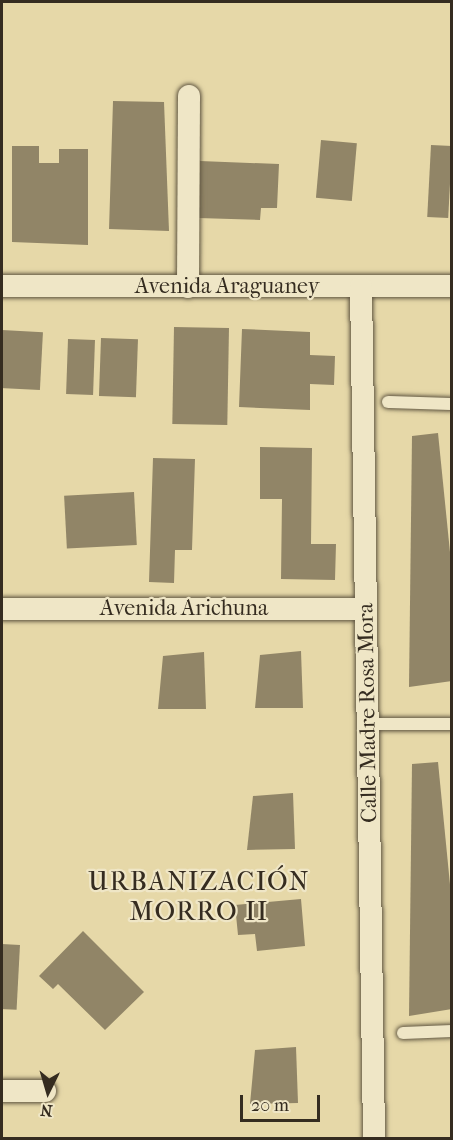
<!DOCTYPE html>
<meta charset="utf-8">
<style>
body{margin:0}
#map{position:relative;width:453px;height:1140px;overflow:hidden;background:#e6d8a8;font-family:"IM FELL French Canon",serif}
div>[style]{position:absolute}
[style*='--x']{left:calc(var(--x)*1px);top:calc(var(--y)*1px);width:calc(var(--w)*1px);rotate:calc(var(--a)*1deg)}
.building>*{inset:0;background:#918567;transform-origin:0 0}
.roads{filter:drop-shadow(0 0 2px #615742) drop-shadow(0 0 2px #615742)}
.lane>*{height:12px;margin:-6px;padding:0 6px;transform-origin:6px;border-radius:6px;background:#efe6c6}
.street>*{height:22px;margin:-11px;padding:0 11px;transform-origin:11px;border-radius:11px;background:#efe6c6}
span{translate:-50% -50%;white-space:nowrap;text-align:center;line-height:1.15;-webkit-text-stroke:4.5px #efe6c6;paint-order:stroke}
.street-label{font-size:22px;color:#352c20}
.quarter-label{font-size:26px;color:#352c20;letter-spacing:1.5px}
.frame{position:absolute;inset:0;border:3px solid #352c20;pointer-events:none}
.north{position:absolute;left:18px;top:1062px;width:60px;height:60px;-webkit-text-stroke:4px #efe6c6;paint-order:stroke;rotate:185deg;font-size:16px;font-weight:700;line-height:24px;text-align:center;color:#352c20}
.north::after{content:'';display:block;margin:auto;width:21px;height:27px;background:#352c20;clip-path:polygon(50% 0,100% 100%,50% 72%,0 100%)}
.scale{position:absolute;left:240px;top:1095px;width:80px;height:27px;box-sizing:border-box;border:3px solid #352c20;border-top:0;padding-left:8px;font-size:18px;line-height:21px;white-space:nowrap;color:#352c20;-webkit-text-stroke:4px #efe6c6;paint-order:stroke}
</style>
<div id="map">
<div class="building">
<i style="clip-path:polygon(113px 101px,164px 102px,169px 231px,109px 229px)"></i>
<i style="left:321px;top:140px;width:36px;height:58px;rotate:5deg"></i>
<i style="left:431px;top:145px;width:21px;height:72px;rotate:3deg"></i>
<i style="clip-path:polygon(12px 146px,39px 146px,39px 163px,59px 163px,59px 149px,88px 149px,88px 245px,12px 242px)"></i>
<i style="clip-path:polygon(200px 161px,279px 164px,277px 208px,261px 208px,260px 220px,198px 218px)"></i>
<i style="left:174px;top:327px;width:55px;height:97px;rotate:1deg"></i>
<i style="clip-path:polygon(242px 329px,310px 332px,310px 355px,335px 356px,334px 385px,310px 384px,310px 410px,239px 407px)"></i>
<i style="left:2px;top:330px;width:41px;height:58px;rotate:3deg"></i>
<i style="left:101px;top:338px;width:37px;height:58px;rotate:2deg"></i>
<i style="left:68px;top:339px;width:27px;height:55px;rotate:2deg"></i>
<i style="clip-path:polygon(438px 433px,452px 572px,452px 681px,409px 687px,412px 436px)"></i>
<i style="clip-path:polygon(260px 447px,312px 448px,311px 544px,336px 544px,335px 580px,281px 579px,282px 499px,260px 499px)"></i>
<i style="clip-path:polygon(153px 458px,195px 459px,192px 550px,175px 550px,174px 583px,149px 582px)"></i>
<i style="left:134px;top:492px;width:53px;height:70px;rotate:87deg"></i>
<i style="clip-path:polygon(301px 651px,303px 708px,255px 708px,260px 655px)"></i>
<i style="clip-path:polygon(204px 652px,206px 709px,158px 709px,163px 656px)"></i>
<i style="clip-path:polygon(438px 762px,452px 905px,452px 1009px,409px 1016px,412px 764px)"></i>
<i style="clip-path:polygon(293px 793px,295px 849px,247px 850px,253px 796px)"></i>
<i style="clip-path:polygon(301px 899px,305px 946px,257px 951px,255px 934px,238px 935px,235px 905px)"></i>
<i style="clip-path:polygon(83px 931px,144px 992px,105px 1030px,58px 984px,53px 989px,39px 976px)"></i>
<i style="left:2px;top:944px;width:18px;height:65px;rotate:3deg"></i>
<i style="clip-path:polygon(296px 1047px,298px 1103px,250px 1104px,255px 1050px)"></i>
</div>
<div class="roads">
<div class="lane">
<i style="--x:388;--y:402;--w:64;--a:1.8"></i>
<i style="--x:368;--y:724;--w:84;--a:0"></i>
<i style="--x:403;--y:1033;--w:49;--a:-2.3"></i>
</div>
<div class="street">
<i style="--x:2;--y:286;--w:450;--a:0"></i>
<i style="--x:188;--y:287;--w:191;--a:-89.7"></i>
<i style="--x:361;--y:288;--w:850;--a:89.12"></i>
<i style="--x:2;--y:609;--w:364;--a:0"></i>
<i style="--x:2;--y:1091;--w:43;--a:0"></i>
</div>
</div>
<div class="street-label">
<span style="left:227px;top:287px">Avenida Araguaney</span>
<span style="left:184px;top:609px">Avenida Arichuna</span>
<span style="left:368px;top:713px;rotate:-91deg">Calle Madre Rosa Mora</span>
</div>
<div class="quarter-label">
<span style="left:199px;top:897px">URBANIZACIÓN<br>MORRO II</span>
</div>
<div class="frame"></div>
<div class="north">N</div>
<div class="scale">20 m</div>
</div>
